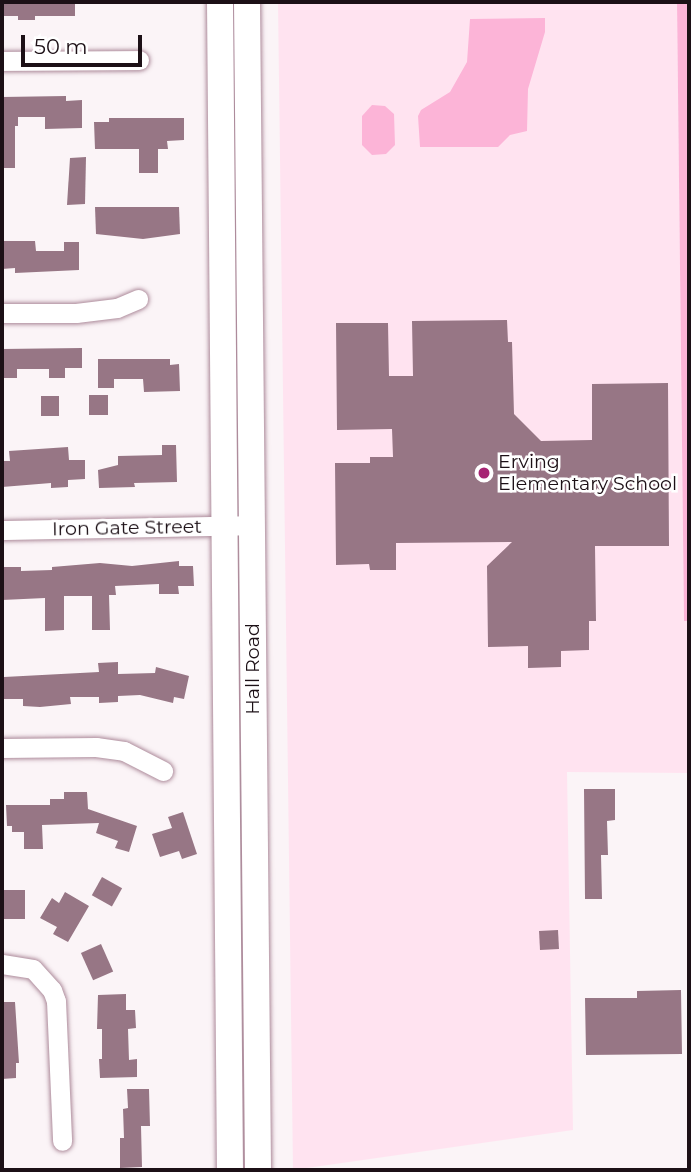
<!DOCTYPE html>
<style>
body{margin:0}
#map{position:relative;width:691px;height:1172px;overflow:hidden;background:#fbf4f7;font-family:Montserrat,sans-serif}
div>[style]{position:absolute}
[style*='--x']{left:calc(var(--x)*1px);top:calc(var(--y)*1px);width:calc(var(--w)*1px);rotate:calc(var(--a)*1deg)}
.built>*{inset:0;background:#ffe3f0}
.green>*{inset:0;background:#fcb4d7}
.building>*{inset:0;background:#977685;transform-origin:0 0}
.roads{filter:drop-shadow(0 0 2px #ad8b9b) drop-shadow(0 0 2px #ad8b9b)}
.street>*{height:19px;margin:-9.5px;padding:0 9.5px;transform-origin:9.5px;border-radius:9.5px;background:#fff}
.secondary>*{height:26px;margin:-13px;padding:0 13px;transform-origin:13px;border-radius:13px;background:#fff}
.dots>*{width:19px;height:19px;translate:-50% -50%;box-sizing:border-box;border:4px solid #fff;border-radius:50%}
span{translate:-50% -50%;white-space:nowrap;text-align:center;line-height:1.15;-webkit-text-stroke:5px #fff;paint-order:stroke}
.poi-label{font-size:19px;color:#1c1016}
.left{translate:0 -50%;text-align:left}
.street-label{font-size:19px;color:#1c1016}
.frame{position:absolute;inset:0;border:4px solid #1c1016;pointer-events:none}
.scale{position:absolute;left:21px;top:35px;width:121px;height:32px;box-sizing:border-box;border:4px solid #1c1016;border-top:0;padding-left:9px;font-size:21px;line-height:24px;white-space:nowrap;color:#1c1016;-webkit-text-stroke:5px #fff;paint-order:stroke}
</style>
<div id="map">
<div class="built">
<i style="clip-path:polygon(278px 2px,677px 2px,684px 621px,689px 621px,689px 773px,567px 772px,573px 1130px,293px 1170px)"></i>
</div>
<div class="green">
<i style="clip-path:polygon(677px 2px,689px 2px,689px 621px,684px 621px)"></i>
<i style="clip-path:polygon(545px 18px,545px 32px,528px 89px,527px 131px,510px 135px,498px 147px,420px 147px,418px 116px,421px 110px,450px 92px,467px 62px,470px 19px)"></i>
<i style="clip-path:polygon(372px 105px,385px 106px,394px 114px,395px 145px,386px 154px,372px 155px,362px 145px,362px 116px)"></i>
</div>
<div class="building">
<i style="clip-path:polygon(2px 2px,75px 2px,75px 16px,35px 16px,35px 20px,18px 20px,18px 16px,2px 16px)"></i>
<i style="clip-path:polygon(66px 96px,66px 101px,82px 100px,82px 128px,45px 129px,45px 117px,18px 117px,18px 126px,15px 126px,15px 168px,2px 168px,2px 97px)"></i>
<i style="clip-path:polygon(109px 118px,184px 118px,184px 140px,167px 141px,168px 149px,158px 149px,158px 173px,139px 173px,139px 149px,95px 149px,94px 122px,109px 122px)"></i>
<i style="clip-path:polygon(86px 157px,85px 204px,67px 205px,70px 158px)"></i>
<i style="clip-path:polygon(95px 207px,179px 207px,180px 234px,143px 239px,96px 234px)"></i>
<i style="clip-path:polygon(2px 241px,35px 241px,36px 251px,64px 251px,64px 242px,79px 242px,79px 270px,15px 273px,15px 268px,2px 269px)"></i>
<i style="clip-path:polygon(507px 320px,508px 342px,512px 342px,514px 414px,541px 441px,592px 440px,592px 384px,668px 383px,669px 546px,595px 546px,596px 621px,589px 621px,589px 650px,561px 651px,561px 667px,528px 668px,528px 646px,488px 647px,487px 566px,512px 542px,396px 543px,396px 570px,370px 570px,369px 564px,336px 565px,335px 463px,370px 463px,370px 457px,393px 457px,392px 429px,337px 430px,336px 323px,388px 323px,389px 376px,413px 376px,412px 321px)"></i>
<i style="clip-path:polygon(82px 348px,82px 368px,65px 368px,65px 378px,49px 378px,49px 369px,17px 369px,17px 378px,2px 378px,2px 349px)"></i>
<i style="clip-path:polygon(98px 359px,170px 359px,170px 365px,179px 364px,180px 391px,144px 392px,143px 379px,114px 379px,114px 388px,98px 388px)"></i>
<i style="left:89px;top:395px;width:19px;height:20px"></i>
<i style="left:41px;top:396px;width:18px;height:20px"></i>
<i style="clip-path:polygon(162px 445px,176px 445px,177px 482px,134px 483px,135px 487px,99px 488px,98px 470px,118px 465px,118px 456px,162px 455px)"></i>
<i style="clip-path:polygon(68px 447px,69px 460px,85px 460px,85px 479px,68px 480px,68px 487px,51px 488px,51px 483px,2px 487px,2px 461px,10px 461px,9px 451px)"></i>
<i style="clip-path:polygon(179px 561px,179px 566px,193px 566px,194px 586px,178px 586px,179px 594px,159px 594px,159px 584px,115px 586px,116px 595px,109px 595px,110px 630px,92px 630px,92px 596px,64px 596px,64px 630px,45px 631px,45px 598px,2px 600px,2px 567px,21px 567px,21px 571px,52px 570px,52px 567px,100px 563px,132px 566px)"></i>
<i style="clip-path:polygon(118px 662px,118px 674px,155px 673px,156px 667px,189px 676px,184px 699px,174px 697px,173px 703px,140px 695px,118px 696px,118px 702px,99px 703px,99px 697px,70px 697px,71px 704px,40px 707px,23px 706px,23px 699px,4px 699px,4px 677px,99px 672px,98px 663px)"></i>
<i style="clip-path:polygon(584px 789px,615px 789px,615px 820px,607px 821px,608px 855px,601px 855px,602px 899px,585px 899px)"></i>
<i style="clip-path:polygon(64px 792px,87px 792px,88px 809px,137px 826px,129px 852px,115px 848px,118px 841px,96px 833px,99px 823px,42px 825px,43px 849px,24px 849px,24px 832px,12px 832px,12px 826px,7px 826px,6px 805px,50px 805px,50px 799px,64px 799px)"></i>
<i style="clip-path:polygon(183px 812px,197px 854px,182px 859px,179px 851px,160px 857px,152px 834px,172px 828px,168px 817px)"></i>
<i style="left:102px;top:877px;width:23px;height:21px;rotate:29deg"></i>
<i style="left:2px;top:890px;width:23px;height:29px"></i>
<i style="clip-path:polygon(65px 892px,89px 906px,68px 942px,53px 934px,57px 927px,40px 918px,52px 898px,59px 903px)"></i>
<i style="left:558px;top:930px;width:19px;height:19px;rotate:87deg"></i>
<i style="left:101px;top:944px;width:30px;height:22px;rotate:66deg"></i>
<i style="clip-path:polygon(681px 990px,682px 1054px,586px 1055px,585px 998px,637px 998px,637px 991px)"></i>
<i style="clip-path:polygon(126px 994px,126px 1010px,135px 1010px,136px 1028px,128px 1029px,129px 1060px,137px 1059px,137px 1077px,100px 1078px,99px 1059px,102px 1059px,102px 1029px,97px 1029px,98px 995px)"></i>
<i style="clip-path:polygon(2px 1002px,15px 1002px,19px 1063px,16px 1063px,16px 1078px,2px 1079px)"></i>
<i style="clip-path:polygon(127px 1089px,149px 1089px,150px 1126px,141px 1126px,142px 1167px,120px 1168px,120px 1138px,124px 1138px,123px 1109px,128px 1108px)"></i>
</div>
<div class="roads">
<div class="street">
<i style="--x:2;--y:61;--w:137;--a:-0.4"></i>
<i style="--x:2;--y:313;--w:74;--a:0"></i>
<i style="--x:76;--y:313;--w:41;--a:-7"></i>
<i style="--x:117;--y:308;--w:23;--a:-23"></i>
<i style="--x:2;--y:530;--w:250;--a:-1.1"></i>
<i style="--x:2;--y:748;--w:94;--a:-0.6"></i>
<i style="--x:96;--y:747;--w:28;--a:8"></i>
<i style="--x:124;--y:751;--w:44;--a:27.1"></i>
<i style="--x:2;--y:964;--w:31;--a:9"></i>
<i style="--x:33;--y:969;--w:28;--a:48"></i>
<i style="--x:52;--y:990;--w:12;--a:70"></i>
<i style="--x:56;--y:1001;--w:140;--a:87.5"></i>
</div>
<div class="secondary">
<i style="--x:220;--y:2;--w:1168;--a:89.51"></i>
<i style="--x:247;--y:2;--w:1168;--a:89.46"></i>
</div>
</div>
<div class="dots">
<i style="left:484px;top:473px;background:#a62473"></i>
</div>
<div class="poi-label">
<span class="left" style="left:498px;top:473px">Erving<br>Elementary School</span>
</div>
<div class="street-label">
<span style="left:127px;top:528px;rotate:-1deg">Iron Gate Street</span>
<span style="left:253px;top:669px;rotate:-90deg">Hall Road</span>
</div>
<div class="frame"></div>
<div class="scale">50 m</div>
</div>
